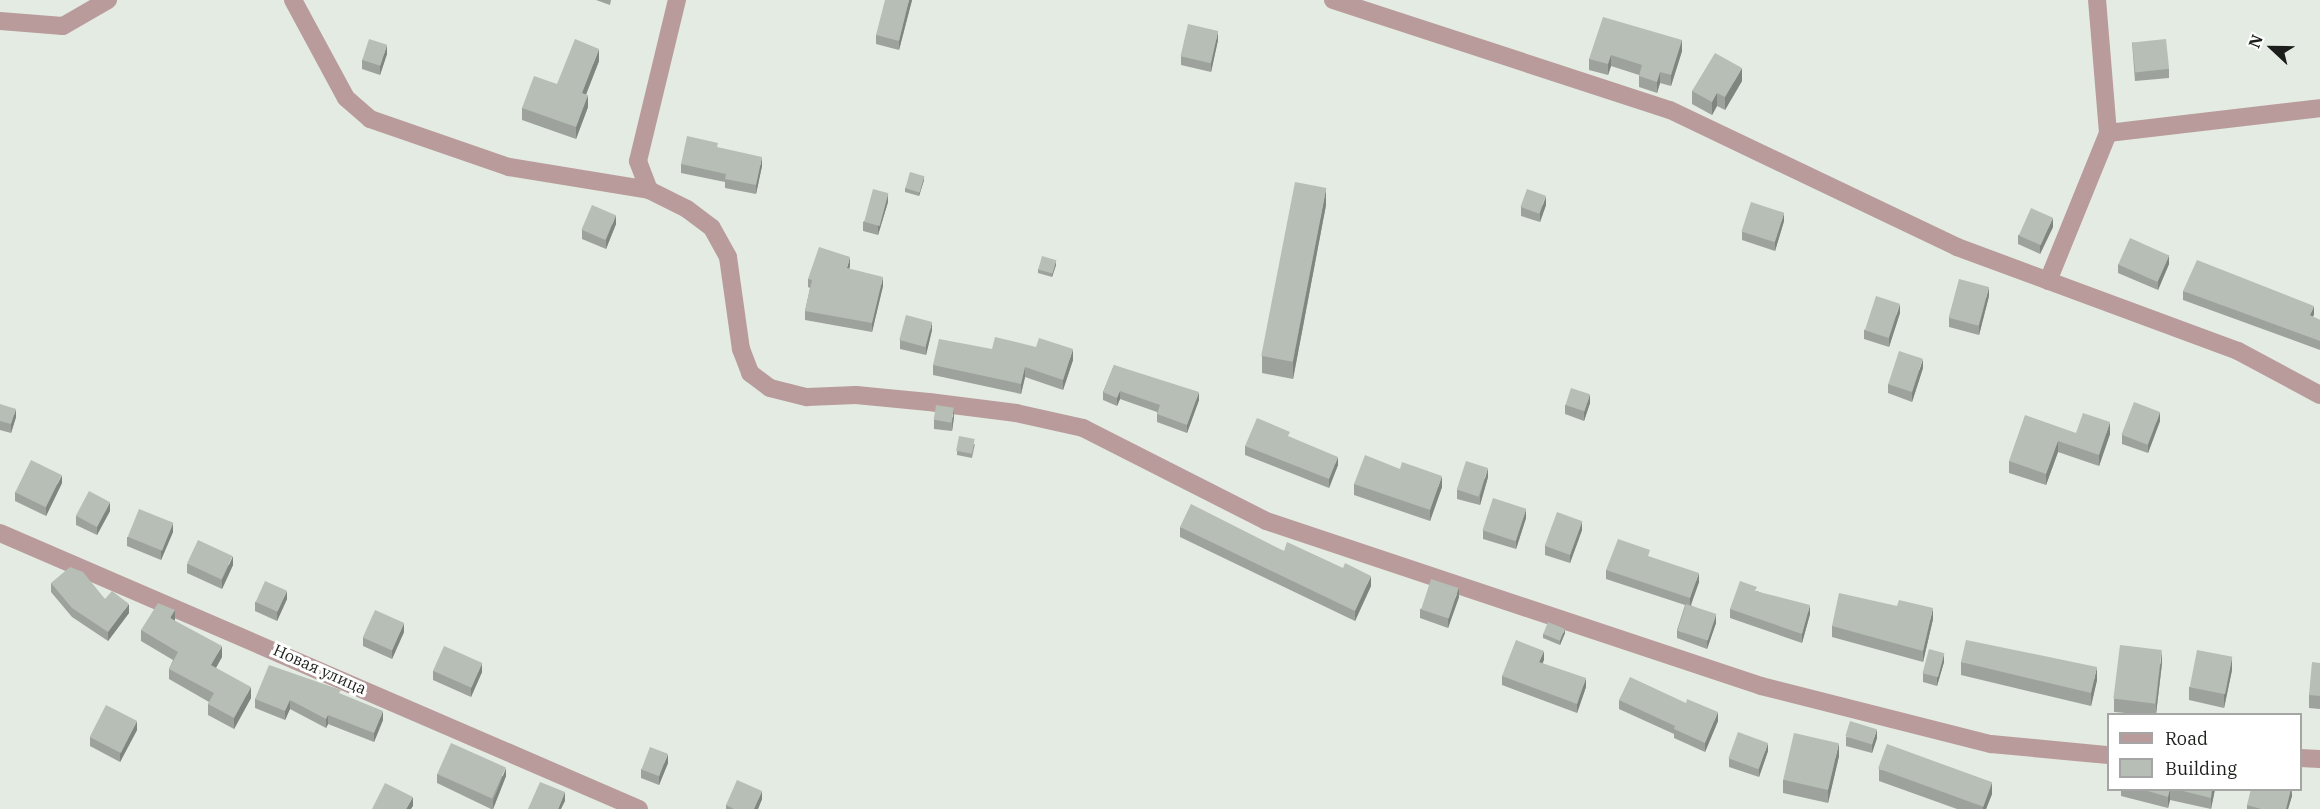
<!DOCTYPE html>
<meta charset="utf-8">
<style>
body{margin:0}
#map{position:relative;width:2320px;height:809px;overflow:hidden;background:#e3ebe2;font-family:"IBM Plex Serif",serif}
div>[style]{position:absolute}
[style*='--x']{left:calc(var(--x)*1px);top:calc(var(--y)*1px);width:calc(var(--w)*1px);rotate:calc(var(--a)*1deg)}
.minor>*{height:18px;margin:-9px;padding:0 9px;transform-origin:9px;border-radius:9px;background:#b89b9a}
.wall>*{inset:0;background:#9da39c}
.shaded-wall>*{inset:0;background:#7f857f}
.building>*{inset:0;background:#b6beb5;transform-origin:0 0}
span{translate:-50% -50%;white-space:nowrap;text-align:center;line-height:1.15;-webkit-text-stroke:6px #fff;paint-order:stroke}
.street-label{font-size:16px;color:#1b1e1b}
.legend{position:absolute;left:2107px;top:713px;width:195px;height:78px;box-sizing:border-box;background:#fff;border:2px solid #a4a5a4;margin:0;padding:8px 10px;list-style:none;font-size:18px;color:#1b1e1b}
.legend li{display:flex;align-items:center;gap:12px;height:30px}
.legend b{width:30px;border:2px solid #a4a5a4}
.north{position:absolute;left:2242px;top:18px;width:60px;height:60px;-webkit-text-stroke:4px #fff;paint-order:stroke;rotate:292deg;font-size:16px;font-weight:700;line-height:24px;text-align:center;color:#1b1e1b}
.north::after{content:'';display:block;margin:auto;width:21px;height:27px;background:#1b1e1b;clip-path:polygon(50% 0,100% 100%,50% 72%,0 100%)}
</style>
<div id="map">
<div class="minor">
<i style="--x:293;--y:0;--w:111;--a:61.6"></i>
<i style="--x:346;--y:98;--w:32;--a:41"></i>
<i style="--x:370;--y:119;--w:147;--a:19.1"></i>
<i style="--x:509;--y:167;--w:142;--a:9.3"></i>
<i style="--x:649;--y:190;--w:42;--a:26.6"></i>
<i style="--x:687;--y:209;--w:31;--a:37"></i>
<i style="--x:712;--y:228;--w:33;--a:61"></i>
<i style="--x:728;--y:257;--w:93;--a:82"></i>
<i style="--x:741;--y:349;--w:26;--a:69"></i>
<i style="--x:750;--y:373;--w:25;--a:37"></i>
<i style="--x:770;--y:388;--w:38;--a:14"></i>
<i style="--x:807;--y:397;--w:49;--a:-2.3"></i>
<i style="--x:856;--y:395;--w:73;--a:5.5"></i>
<i style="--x:929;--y:402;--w:88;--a:7.2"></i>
<i style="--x:1016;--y:413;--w:69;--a:12.6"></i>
<i style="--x:1083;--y:428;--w:205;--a:26.9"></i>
<i style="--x:1266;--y:521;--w:522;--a:18.43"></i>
<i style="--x:1761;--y:686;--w:237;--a:14.2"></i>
<i style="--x:1991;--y:744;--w:118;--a:5.4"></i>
<i style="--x:1333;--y:0;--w:354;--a:18.1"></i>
<i style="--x:1670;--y:110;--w:318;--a:25.5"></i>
<i style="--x:1957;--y:247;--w:300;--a:20.3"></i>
<i style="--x:2238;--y:351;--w:93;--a:28.2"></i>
<i style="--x:0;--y:21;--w:63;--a:4.5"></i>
<i style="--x:63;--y:26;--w:52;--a:-30"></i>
<i style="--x:2108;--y:133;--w:213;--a:-6.7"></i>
<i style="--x:649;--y:190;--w:31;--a:-111"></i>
<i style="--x:638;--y:161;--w:166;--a:-76.4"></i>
<i style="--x:2048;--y:281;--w:160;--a:-67.9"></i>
<i style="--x:2108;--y:133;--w:133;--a:-94.7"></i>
<i style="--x:0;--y:533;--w:696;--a:23.36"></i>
<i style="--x:2300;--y:758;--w:20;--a:3"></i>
</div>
<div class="wall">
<i style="clip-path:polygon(596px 0,611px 0,610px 5px)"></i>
<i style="clip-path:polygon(912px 0,899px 50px,876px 44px,876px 35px)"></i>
<i style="clip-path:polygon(1218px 40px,1211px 72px,1181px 65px,1181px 56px)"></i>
<i style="clip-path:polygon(1682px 40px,1682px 51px,1671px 86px,1660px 83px,1657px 93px,1639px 87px,1639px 75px,1611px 66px,1608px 75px,1589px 70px,1589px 59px)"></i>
<i style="clip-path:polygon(2132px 42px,2169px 69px,2169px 78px,2135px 81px)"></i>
<i style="clip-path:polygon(387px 54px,380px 75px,362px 69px,362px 60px)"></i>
<i style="clip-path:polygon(599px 61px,586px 94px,588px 107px,576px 139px,522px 120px,522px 108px,557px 84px)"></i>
<i style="clip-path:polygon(1742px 81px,1725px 110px,1717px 106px,1712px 115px,1692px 104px,1692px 91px)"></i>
<i style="clip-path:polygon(718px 148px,762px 166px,756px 194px,725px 188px,725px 182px,681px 173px,681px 164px)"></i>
<i style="clip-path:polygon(924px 180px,919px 196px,905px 192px,905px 188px)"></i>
<i style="clip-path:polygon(888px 202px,878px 235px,863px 231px,863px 222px)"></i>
<i style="clip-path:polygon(1326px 205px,1293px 379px,1262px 373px,1262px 356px)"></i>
<i style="clip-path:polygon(1546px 205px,1540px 222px,1521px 216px,1521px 207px)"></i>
<i style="clip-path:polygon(1784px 221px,1775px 251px,1742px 240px,1742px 232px)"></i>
<i style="clip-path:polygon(616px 224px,606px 249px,582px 239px,582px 230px)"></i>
<i style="clip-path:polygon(2053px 227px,2040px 254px,2018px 244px,2018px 235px)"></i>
<i style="clip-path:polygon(2118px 264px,2169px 264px,2158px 290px,2118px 273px)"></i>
<i style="clip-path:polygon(1056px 265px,1052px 277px,1038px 273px,1038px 269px)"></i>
<i style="clip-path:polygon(850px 266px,849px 269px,883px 286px,872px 332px,805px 320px,805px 311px,810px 288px,808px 287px,808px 279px)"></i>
<i style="clip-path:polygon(2183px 291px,2314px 314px,2313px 317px,2320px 320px,2320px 350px,2183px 300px)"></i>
<i style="clip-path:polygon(1989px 296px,1979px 335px,1949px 327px,1949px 318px)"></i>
<i style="clip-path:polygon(1900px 313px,1889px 347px,1864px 339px,1864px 330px)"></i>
<i style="clip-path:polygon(932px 330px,926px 355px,900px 349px,900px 340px)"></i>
<i style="clip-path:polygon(992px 349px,1073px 360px,1063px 390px,1025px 377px,1021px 394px,933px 375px,933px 365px)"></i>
<i style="clip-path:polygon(1114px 365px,1199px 400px,1187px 433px,1157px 422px,1157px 412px,1120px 399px,1117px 406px,1103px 400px,1103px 392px)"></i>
<i style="clip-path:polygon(1923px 368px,1912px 402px,1888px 393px,1888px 384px)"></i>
<i style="clip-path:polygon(1590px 403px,1584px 421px,1565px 414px,1565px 405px)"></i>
<i style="clip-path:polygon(0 404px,16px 417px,11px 433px,0 430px)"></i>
<i style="clip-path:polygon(954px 417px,952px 431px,934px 429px,934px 420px)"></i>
<i style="clip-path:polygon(2160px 421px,2148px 453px,2122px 444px,2122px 435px)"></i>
<i style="clip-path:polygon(2076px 433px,2110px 434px,2099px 466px,2058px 452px,2046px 485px,2009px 473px,2009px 461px)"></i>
<i style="clip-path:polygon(1290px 437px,1338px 465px,1329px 488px,1245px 455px,1245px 446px)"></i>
<i style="clip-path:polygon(975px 444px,972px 458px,957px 455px,957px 451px)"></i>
<i style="clip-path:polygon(1488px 477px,1480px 505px,1457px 499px,1457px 490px)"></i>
<i style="clip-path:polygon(62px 483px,46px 516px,15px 501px,15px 492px)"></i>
<i style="clip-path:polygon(1354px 484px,1442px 487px,1430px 521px,1354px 495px)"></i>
<i style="clip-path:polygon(110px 511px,97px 535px,76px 525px,76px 516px)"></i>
<i style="clip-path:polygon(1526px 518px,1516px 549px,1483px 539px,1483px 530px)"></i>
<i style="clip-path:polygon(1180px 527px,1284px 551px,1371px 586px,1355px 621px,1180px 537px)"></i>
<i style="clip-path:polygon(1582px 530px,1570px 563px,1545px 555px,1545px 546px)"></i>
<i style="clip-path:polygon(173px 532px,161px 560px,127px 546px,127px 537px)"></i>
<i style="clip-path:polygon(1650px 557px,1699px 582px,1691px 605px,1716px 623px,1707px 649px,1677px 638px,1677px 630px,1685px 605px,1606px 579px,1606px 570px)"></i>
<i style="clip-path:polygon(187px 564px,233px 565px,222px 589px,187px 573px)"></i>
<i style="clip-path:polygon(51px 583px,105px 599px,129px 613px,108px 641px,72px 617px,51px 592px)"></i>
<i style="clip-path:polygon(1757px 591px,1810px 614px,1802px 643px,1730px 618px,1730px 609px)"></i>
<i style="clip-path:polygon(1459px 597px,1448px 628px,1420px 618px,1420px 609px)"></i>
<i style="clip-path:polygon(287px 599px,277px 621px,255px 611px,255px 602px)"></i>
<i style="clip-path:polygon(1933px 619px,1923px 662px,1832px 637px,1832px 626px)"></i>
<i style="clip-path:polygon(175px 621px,222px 657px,216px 668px,251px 698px,234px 729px,208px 715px,208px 704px,209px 702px,169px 679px,169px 669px,173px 660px,141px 641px,141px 630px)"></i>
<i style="clip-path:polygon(404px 632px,392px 659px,363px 646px,363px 637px)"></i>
<i style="clip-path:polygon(1565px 633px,1560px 645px,1543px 638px,1543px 634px)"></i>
<i style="clip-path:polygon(1544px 660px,1542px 663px,1586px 687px,1577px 713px,1502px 685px,1502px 676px)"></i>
<i style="clip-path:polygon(1944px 662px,1937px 686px,1923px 682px,1923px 673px)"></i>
<i style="clip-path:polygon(1961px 662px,2097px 680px,2091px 706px,1961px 675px)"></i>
<i style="clip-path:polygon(2162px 663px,2156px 714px,2137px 714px,2114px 712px,2114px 699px)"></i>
<i style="clip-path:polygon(2320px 663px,2320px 709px,2309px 708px,2309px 695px)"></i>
<i style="clip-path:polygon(2232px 670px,2224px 708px,2189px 700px,2189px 687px)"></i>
<i style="clip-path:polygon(433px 671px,482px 672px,471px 697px,433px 680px)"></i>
<i style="clip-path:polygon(341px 694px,383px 720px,374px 742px,328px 724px,326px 728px,290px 709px,285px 720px,255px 708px,255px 699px)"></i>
<i style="clip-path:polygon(1619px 700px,1718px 721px,1705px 752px,1674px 738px,1674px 734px,1619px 709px)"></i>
<i style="clip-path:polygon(137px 730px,120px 762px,90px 746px,90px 737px)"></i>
<i style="clip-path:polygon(1846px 737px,1877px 738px,1872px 753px,1846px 746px)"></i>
<i style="clip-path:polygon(1768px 751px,1759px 777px,1729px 767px,1729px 758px)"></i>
<i style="clip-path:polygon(1839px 756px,1828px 803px,1783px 793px,1783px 780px)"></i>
<i style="clip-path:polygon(668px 763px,659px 785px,641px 778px,641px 769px)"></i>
<i style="clip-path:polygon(1879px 769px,1992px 794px,1986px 809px,1957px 809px,1879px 781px)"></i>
<i style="clip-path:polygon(437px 774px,506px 776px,493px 809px,491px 809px,437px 783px)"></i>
<i style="clip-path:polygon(2121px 789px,2215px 789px,2211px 809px,2170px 800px,2168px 808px,2121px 796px)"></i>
<i style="clip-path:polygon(2292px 789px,2292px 796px,2288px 809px,2247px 809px,2247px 805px)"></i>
<i style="clip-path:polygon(762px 799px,758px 809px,726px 809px,726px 805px)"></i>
</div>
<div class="shaded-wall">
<i style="clip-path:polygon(909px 0,912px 0,899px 50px,899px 41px)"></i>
<i style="clip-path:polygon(1218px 31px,1218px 40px,1211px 72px,1211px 63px)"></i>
<i style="clip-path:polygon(1682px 40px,1682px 51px,1671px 86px,1671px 75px)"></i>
<i style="clip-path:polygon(387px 45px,387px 54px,380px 75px,380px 66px)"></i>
<i style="clip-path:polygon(599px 49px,599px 61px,582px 105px,582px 93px)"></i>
<i style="clip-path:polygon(1611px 55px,1611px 66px,1608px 75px,1608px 64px)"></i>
<i style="clip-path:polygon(1742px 68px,1742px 81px,1725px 110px,1725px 97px)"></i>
<i style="clip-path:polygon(1660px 72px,1660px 83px,1657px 93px,1657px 82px)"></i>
<i style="clip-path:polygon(1717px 93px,1717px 106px,1712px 115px,1712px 102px)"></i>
<i style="clip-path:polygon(588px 95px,588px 107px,576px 139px,576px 127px)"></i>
<i style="clip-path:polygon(762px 157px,762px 166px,756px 194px,756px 185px)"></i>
<i style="clip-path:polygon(924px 176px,924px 180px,919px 196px,919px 192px)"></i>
<i style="clip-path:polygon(1326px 188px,1326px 205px,1293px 379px,1293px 362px)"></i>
<i style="clip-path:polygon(888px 193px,888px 202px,878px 235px,878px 226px)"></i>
<i style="clip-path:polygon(1546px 196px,1546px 205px,1540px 222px,1540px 213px)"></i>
<i style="clip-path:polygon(1784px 213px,1784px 221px,1775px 251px,1775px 242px)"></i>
<i style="clip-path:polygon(616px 215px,616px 224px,606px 249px,606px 240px)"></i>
<i style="clip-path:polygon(2053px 218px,2053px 227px,2040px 254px,2040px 245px)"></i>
<i style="clip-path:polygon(2169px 255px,2169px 264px,2158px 290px,2158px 281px)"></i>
<i style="clip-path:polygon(850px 257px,850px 266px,847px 277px,847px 268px)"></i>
<i style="clip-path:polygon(1056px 260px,1056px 265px,1052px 277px,1052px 273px)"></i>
<i style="clip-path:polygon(883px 277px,883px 286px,872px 332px,872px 323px)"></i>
<i style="clip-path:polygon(1989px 287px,1989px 296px,1979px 335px,1979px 326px)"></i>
<i style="clip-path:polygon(1900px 304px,1900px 313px,1889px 347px,1889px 338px)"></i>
<i style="clip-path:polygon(2314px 306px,2314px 314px,2310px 324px,2310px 315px)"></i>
<i style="clip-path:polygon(932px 322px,932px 330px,926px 355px,926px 346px)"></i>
<i style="clip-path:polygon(1073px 349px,1073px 360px,1063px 390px,1063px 380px)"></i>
<i style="clip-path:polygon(1923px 359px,1923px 368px,1912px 402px,1912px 393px)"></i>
<i style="clip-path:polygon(1025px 367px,1025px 377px,1021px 394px,1021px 384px)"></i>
<i style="clip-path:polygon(1120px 391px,1120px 399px,1117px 406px,1117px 398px)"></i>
<i style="clip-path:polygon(1199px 392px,1199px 400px,1187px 433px,1187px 425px)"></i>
<i style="clip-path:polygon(1590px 394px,1590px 403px,1584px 421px,1584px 412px)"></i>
<i style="clip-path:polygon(954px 408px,954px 417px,952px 431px,952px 423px)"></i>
<i style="clip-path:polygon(16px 409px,16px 417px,11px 433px,11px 424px)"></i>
<i style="clip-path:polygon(2160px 412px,2160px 421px,2148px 453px,2148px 445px)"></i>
<i style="clip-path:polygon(2110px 422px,2110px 434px,2099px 466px,2099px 455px)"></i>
<i style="clip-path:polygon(2058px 441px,2058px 452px,2046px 485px,2046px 474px)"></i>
<i style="clip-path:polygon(1338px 457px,1338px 465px,1329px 488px,1329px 479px)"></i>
<i style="clip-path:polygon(1488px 468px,1488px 477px,1480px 505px,1480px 496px)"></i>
<i style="clip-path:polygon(62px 475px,62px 483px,46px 516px,46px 507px)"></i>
<i style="clip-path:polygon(1442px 476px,1442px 487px,1430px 521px,1430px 510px)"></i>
<i style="clip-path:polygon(110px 502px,110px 511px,97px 535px,97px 527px)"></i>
<i style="clip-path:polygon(1526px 509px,1526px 518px,1516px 549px,1516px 540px)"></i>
<i style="clip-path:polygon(1582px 521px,1582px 530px,1570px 563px,1570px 555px)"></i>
<i style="clip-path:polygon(173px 523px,173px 532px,161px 560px,161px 551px)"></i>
<i style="clip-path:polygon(233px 556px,233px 565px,222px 589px,222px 580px)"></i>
<i style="clip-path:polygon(1699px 573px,1699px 582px,1690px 607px,1690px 598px)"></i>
<i style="clip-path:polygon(1371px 576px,1371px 586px,1355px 621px,1355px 611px)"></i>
<i style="clip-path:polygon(1459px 588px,1459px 597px,1448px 628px,1448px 619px)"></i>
<i style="clip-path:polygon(287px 591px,287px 599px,277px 621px,277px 612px)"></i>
<i style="clip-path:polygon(129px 604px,129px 613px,108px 641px,108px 632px)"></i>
<i style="clip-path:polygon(1810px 605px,1810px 614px,1802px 643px,1802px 634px)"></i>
<i style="clip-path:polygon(1933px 608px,1933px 619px,1923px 662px,1923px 651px)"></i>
<i style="clip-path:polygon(175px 610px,175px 621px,170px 618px)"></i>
<i style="clip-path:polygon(1716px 614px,1716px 623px,1707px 649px,1707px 640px)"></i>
<i style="clip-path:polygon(404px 623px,404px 632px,392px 659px,392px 650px)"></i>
<i style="clip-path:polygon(1565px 629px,1565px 633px,1560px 645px,1560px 641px)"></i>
<i style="clip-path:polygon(222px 646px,222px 657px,211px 676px,211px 665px)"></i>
<i style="clip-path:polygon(2162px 650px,2162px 663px,2156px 714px,2156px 704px)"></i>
<i style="clip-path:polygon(1544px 651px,1544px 660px,1539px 671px,1539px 662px)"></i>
<i style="clip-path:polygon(1944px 653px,1944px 662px,1937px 686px,1937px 677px)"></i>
<i style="clip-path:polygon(2232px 657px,2232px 670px,2224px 708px,2224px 695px)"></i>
<i style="clip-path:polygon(482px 663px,482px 672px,471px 697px,471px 688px)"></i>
<i style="clip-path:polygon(2097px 667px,2097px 680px,2091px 706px,2091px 693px)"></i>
<i style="clip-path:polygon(1586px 678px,1586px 687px,1577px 713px,1577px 704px)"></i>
<i style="clip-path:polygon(251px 687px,251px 698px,234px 729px,234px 718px)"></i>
<i style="clip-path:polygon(290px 700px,290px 709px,285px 720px,285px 711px)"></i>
<i style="clip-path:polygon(383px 711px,383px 720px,374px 742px,374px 733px)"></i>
<i style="clip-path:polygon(1718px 712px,1718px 721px,1705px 752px,1705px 743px)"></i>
<i style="clip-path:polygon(328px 715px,328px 724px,326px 728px,326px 719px)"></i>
<i style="clip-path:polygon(137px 721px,137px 730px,120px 762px,120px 753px)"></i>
<i style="clip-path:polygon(1877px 729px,1877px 738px,1872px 753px,1872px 745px)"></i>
<i style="clip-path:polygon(1768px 743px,1768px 751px,1759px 777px,1759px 769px)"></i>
<i style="clip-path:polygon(1839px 743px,1839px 756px,1828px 803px,1828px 790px)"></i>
<i style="clip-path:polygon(668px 754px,668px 763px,659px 785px,659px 776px)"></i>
<i style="clip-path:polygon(506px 768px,506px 776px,493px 809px,493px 801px)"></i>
<i style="clip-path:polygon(1992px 782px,1992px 794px,1986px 809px,1983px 809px,1983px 806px)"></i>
<i style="clip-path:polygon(2170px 789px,2170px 800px,2168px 808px,2168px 797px)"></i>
<i style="clip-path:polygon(2212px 789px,2215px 789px,2211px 809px,2211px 798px)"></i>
<i style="clip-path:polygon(2291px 789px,2292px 796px,2288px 809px,2286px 809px)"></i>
<i style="clip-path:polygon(762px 791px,762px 799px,758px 809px,754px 809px)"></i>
<i style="clip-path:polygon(565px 792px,565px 801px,561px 809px,558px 809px)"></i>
<i style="clip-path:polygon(413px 797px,413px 806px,411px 809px,406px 809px)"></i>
</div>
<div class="building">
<i style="clip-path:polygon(885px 0,909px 0,899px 41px,876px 35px)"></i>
<i style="clip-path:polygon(1603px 17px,1682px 40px,1671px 75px,1660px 72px,1657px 82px,1639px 76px,1642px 65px,1611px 55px,1608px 64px,1589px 59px)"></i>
<i style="left:1188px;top:24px;width:31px;height:33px;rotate:13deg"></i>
<i style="left:369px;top:39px;width:19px;height:22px;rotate:18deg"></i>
<i style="clip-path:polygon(575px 39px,599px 49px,582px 93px,588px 95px,576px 127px,522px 108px,534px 76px,557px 84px)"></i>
<i style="left:2166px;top:39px;width:30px;height:34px;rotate:84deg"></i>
<i style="clip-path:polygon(1715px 53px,1742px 68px,1725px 97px,1717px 93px,1712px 102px,1692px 91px)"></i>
<i style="clip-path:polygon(687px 136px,718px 143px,717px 147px,762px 157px,756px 185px,725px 179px,726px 174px,681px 164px)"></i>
<i style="left:910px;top:172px;width:15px;height:17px;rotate:16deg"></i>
<i style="left:1295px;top:182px;width:32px;height:177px;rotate:11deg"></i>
<i style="left:873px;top:189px;width:16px;height:34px;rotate:15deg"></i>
<i style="left:1527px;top:189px;width:20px;height:19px;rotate:20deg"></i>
<i style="left:1751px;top:202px;width:35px;height:31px;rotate:18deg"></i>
<i style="left:592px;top:205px;width:26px;height:27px;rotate:23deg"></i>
<i style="left:2031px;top:208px;width:24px;height:30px;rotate:24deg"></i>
<i style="left:2130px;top:238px;width:43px;height:29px;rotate:24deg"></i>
<i style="clip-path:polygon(819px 247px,850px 257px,847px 268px,883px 277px,872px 323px,805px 311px,812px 280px,808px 279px)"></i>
<i style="left:1042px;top:256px;width:15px;height:14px;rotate:16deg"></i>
<i style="clip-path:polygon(2197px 260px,2314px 306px,2310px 315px,2320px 320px,2320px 341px,2183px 291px)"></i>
<i style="left:1959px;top:279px;width:31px;height:40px;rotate:15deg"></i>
<i style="left:1876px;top:296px;width:25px;height:36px;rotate:18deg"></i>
<i style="left:906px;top:315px;width:27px;height:26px;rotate:15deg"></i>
<i style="clip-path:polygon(995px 337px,1036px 347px,1039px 338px,1073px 349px,1063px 380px,1025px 367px,1021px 384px,933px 365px,939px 339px,992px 349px)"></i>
<i style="left:1899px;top:351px;width:25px;height:35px;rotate:18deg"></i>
<i style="clip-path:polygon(1114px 365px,1199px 392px,1187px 425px,1157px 414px,1160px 405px,1120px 391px,1117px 398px,1103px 392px)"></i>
<i style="left:1571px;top:388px;width:20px;height:18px;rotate:18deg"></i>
<i style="left:2134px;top:402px;width:28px;height:35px;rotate:21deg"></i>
<i style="clip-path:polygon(0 404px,16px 409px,11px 424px,0 421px)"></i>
<i style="left:936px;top:405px;width:18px;height:15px;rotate:9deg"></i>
<i style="clip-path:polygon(2083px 413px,2110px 422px,2099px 455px,2058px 441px,2046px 474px,2009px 461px,2025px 415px,2076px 433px)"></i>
<i style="clip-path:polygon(1257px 418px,1290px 432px,1288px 436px,1338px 457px,1329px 479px,1245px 446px)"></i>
<i style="left:959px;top:436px;width:16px;height:15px;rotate:11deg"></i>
<i style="clip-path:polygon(1365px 455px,1400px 469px,1402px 462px,1442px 476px,1430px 510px,1354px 484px)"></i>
<i style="left:31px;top:460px;width:34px;height:36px;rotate:26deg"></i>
<i style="left:1466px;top:461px;width:23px;height:30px;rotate:18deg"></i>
<i style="left:89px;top:491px;width:24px;height:28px;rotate:28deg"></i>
<i style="left:1493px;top:498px;width:35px;height:34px;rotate:18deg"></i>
<i style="clip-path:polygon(1191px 504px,1284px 551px,1287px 542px,1343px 568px,1345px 563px,1371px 576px,1355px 611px,1180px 527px)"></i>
<i style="left:139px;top:509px;width:37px;height:30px;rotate:22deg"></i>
<i style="left:1557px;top:512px;width:27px;height:36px;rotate:20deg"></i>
<i style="clip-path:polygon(1618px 539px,1650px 550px,1648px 556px,1699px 573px,1690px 598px,1606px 570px)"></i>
<i style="left:198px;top:540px;width:38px;height:26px;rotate:25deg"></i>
<i style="clip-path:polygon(70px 567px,83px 572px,105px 599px,112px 591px,129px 604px,108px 632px,72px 608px,51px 583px)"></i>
<i style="left:1431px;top:579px;width:29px;height:32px;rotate:18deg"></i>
<i style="left:265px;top:581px;width:24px;height:23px;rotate:24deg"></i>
<i style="clip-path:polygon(1740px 581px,1757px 587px,1755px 591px,1810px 605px,1802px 634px,1730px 609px)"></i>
<i style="clip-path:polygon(1839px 593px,1897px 606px,1899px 600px,1933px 608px,1923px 651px,1832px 626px)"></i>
<i style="clip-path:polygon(158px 603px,175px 610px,170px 618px,222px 646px,211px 665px,251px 687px,234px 718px,208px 704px,214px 693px,169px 669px,178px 652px,141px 630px)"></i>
<i style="left:1686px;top:604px;width:32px;height:28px;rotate:18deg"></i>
<i style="left:375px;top:610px;width:32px;height:30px;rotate:24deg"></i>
<i style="left:1548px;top:622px;width:18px;height:13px;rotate:22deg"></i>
<i style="clip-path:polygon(1516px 640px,1544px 651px,1539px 662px,1586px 678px,1577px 704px,1502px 676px)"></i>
<i style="clip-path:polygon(1966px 640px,2097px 667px,2091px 693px,1961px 662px)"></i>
<i style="left:2120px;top:645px;width:42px;height:54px;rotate:7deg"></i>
<i style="left:444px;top:646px;width:42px;height:27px;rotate:24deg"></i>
<i style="left:1929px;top:649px;width:16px;height:25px;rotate:15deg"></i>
<i style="left:2197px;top:650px;width:36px;height:38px;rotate:11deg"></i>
<i style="clip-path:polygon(2312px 662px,2320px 663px,2320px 696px,2309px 695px)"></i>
<i style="clip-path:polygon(269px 665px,341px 690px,339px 693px,383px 711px,374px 733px,328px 715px,326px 719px,290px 700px,285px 711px,255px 699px)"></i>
<i style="clip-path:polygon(1630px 677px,1686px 703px,1687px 699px,1718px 712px,1705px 743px,1674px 729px,1675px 726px,1619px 700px)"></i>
<i style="left:106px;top:705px;width:35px;height:36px;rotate:27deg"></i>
<i style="left:1850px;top:721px;width:28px;height:16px;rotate:17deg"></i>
<i style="left:1738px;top:732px;width:32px;height:28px;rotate:20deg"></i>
<i style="left:1794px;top:733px;width:46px;height:48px;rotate:13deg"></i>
<i style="left:451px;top:743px;width:60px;height:34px;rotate:24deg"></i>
<i style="left:1887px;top:744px;width:112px;height:26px;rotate:20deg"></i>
<i style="left:650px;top:747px;width:19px;height:24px;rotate:21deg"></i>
<i style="clip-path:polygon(737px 780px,762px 791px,754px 809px,734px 809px,726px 805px)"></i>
<i style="clip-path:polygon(540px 782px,565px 792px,558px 809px,528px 809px)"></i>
<i style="clip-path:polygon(385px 783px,413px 797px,406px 809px,372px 809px)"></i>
<i style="clip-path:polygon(2141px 789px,2170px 789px,2168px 797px)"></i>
<i style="clip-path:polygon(2175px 789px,2212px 789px,2211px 798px)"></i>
<i style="clip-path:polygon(2251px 789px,2291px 789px,2286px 809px,2261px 809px,2247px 805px)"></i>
</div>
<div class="street-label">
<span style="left:320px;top:669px;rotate:24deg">Новая улица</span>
</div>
<ul class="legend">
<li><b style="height:8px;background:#b89b9a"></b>Road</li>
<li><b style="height:16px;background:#b6beb5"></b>Building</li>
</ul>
<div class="north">N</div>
</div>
